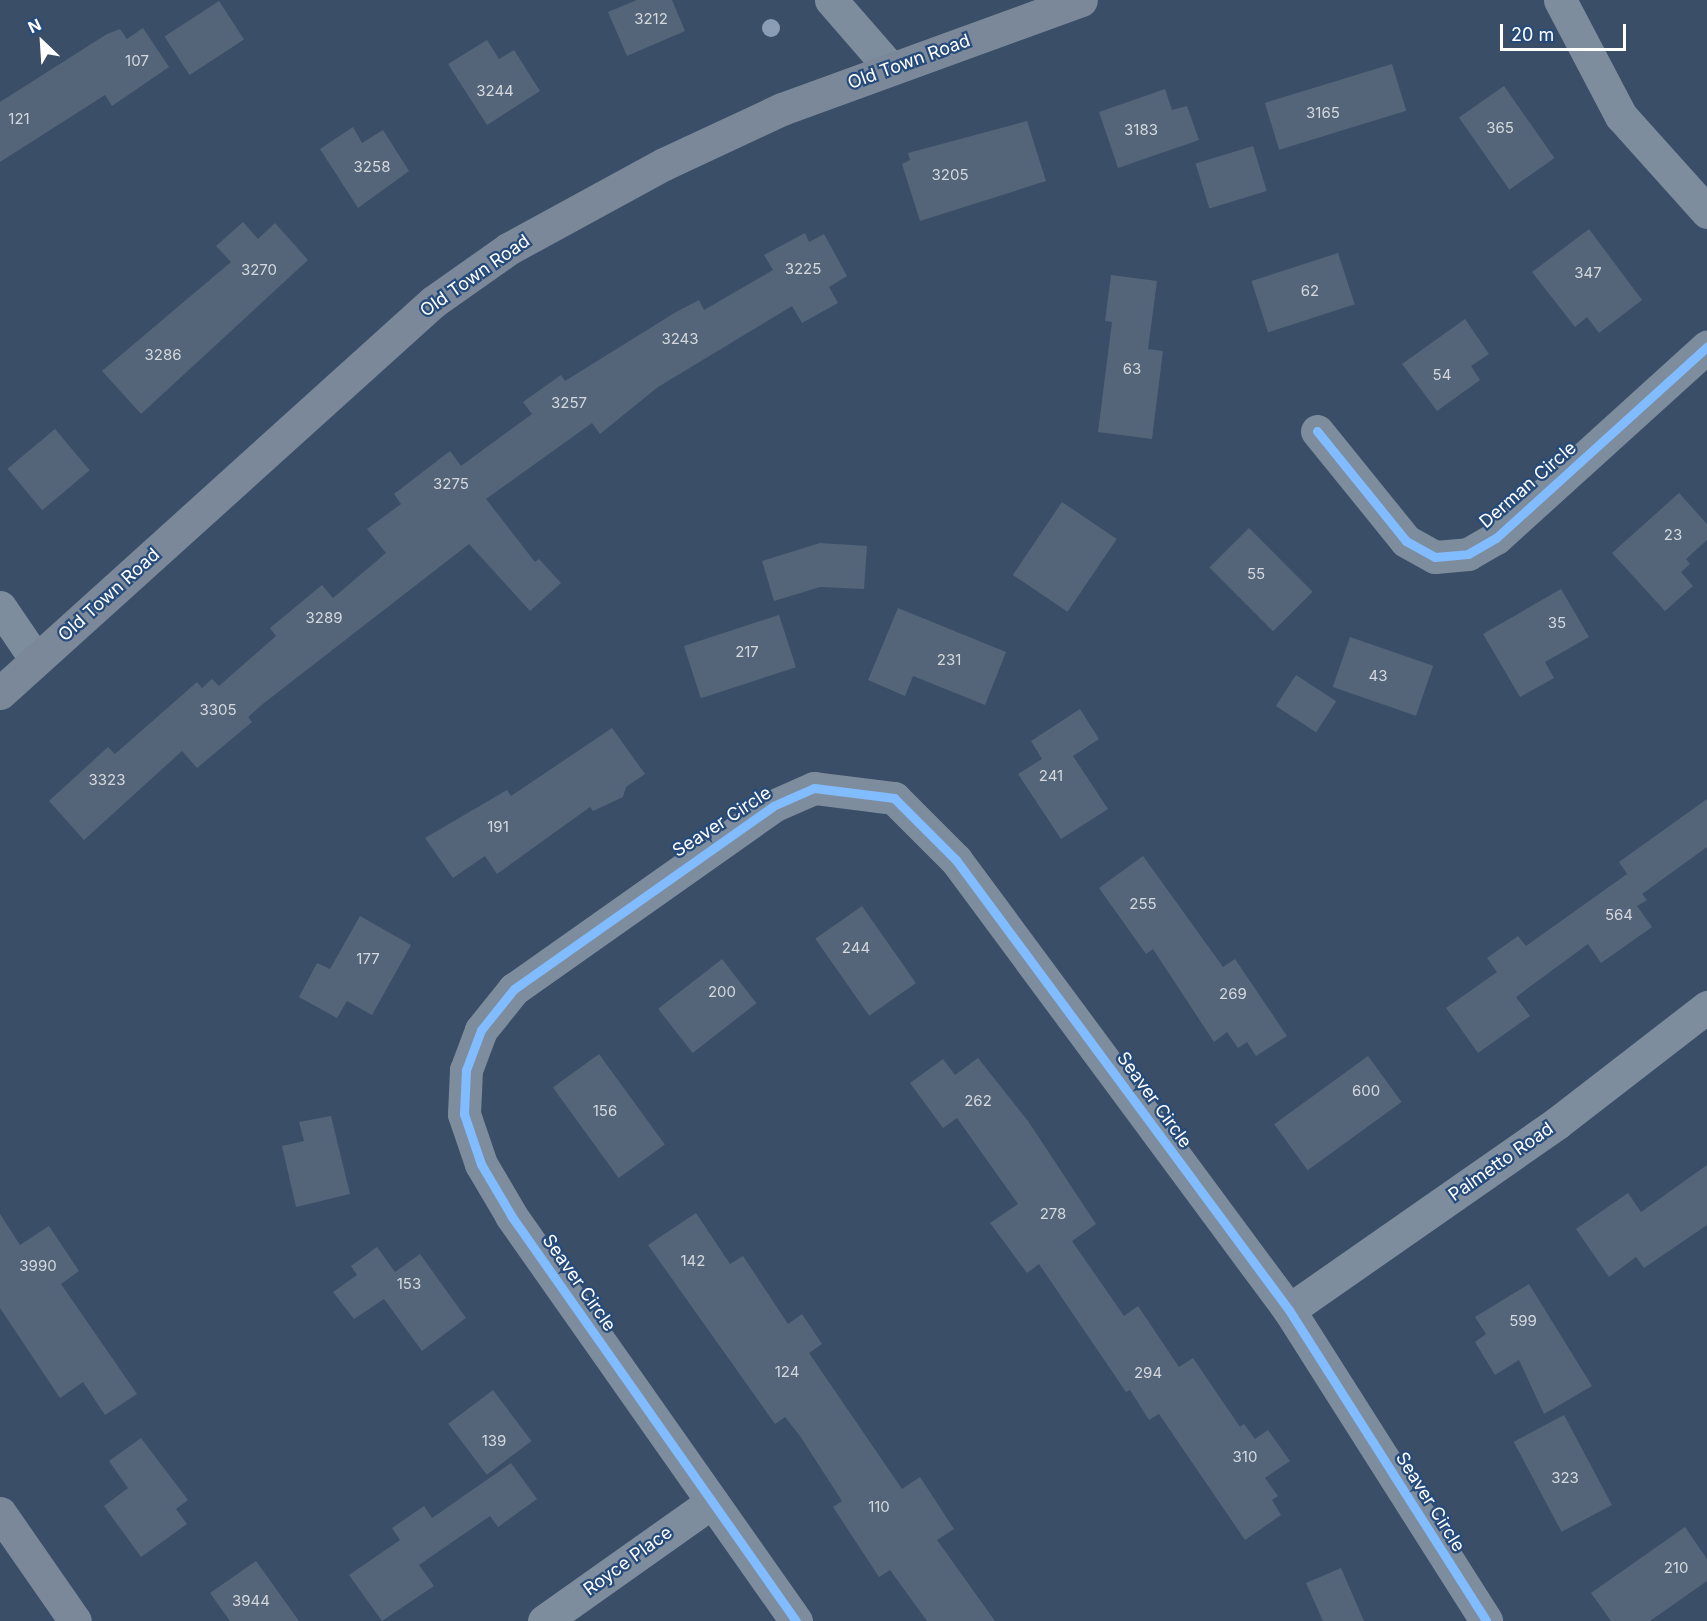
<!DOCTYPE html>
<style>
body{margin:0}
#map{position:relative;width:1707px;height:1621px;overflow:hidden;background:#3a4e67;font-family:Inter,sans-serif}
div>[style]{position:absolute}
[style*='--x']{left:calc(var(--x)*1px);top:calc(var(--y)*1px);width:calc(var(--w)*1px);rotate:calc(var(--a)*1deg)}
.building>*{inset:0;background:#546579;transform-origin:0 0}
.street>*{height:33px;margin:-16.5px;padding:0 16.5px;transform-origin:16.5px;border-radius:16.5px;background:#7e8d9e}
.secondary>*{height:33px;margin:-16.5px;padding:0 16.5px;transform-origin:16.5px;border-radius:16.5px;background:#7a889a}
.cycleway>*{height:9px;margin:-4.5px;padding:0 4.5px;transform-origin:4.5px;border-radius:4.5px;background:#80bcff}
.trees>*{width:18px;height:18px;margin:-9px;border-radius:50%;background:#8b9db4}
span{translate:-50% -50%;white-space:nowrap;text-align:center;line-height:1.15;-webkit-text-stroke:4.5px #264b7b;paint-order:stroke}
.number-label{font-size:15px;color:#d4d8de}
.number-label span{-webkit-text-stroke-width:0}
.street-label{font-size:18px;color:#fff}
.north{position:absolute;left:12px;top:12px;width:60px;height:60px;-webkit-text-stroke:4px #264b7b;paint-order:stroke;rotate:335deg;font-size:16px;font-weight:700;line-height:24px;text-align:center;color:#fff}
.north::after{content:'';display:block;margin:auto;width:21px;height:27px;background:#fff;clip-path:polygon(50% 0,100% 100%,50% 72%,0 100%)}
.scale{position:absolute;left:1500px;top:24px;width:126px;height:27px;box-sizing:border-box;border:3px solid #fff;border-top:0;padding-left:8px;font-size:18px;line-height:21px;white-space:nowrap;color:#fff;-webkit-text-stroke:4px #264b7b;paint-order:stroke}
</style>
<div id="map">
<div class="building">
<i style="clip-path:polygon(637px 0,672px 0,685px 31px,627px 56px,608px 12px)"></i>
<i style="left:219px;top:1px;width:46px;height:65px;rotate:57deg"></i>
<i style="clip-path:polygon(143px 28px,169px 67px,112px 106px,105px 95px,0 162px,0 102px,107px 34px,120px 29px,127px 39px)"></i>
<i style="clip-path:polygon(487px 40px,499px 59px,514px 50px,540px 91px,487px 125px,448px 64px)"></i>
<i style="left:1392px;top:64px;width:49px;height:133px;rotate:73deg"></i>
<i style="left:1504px;top:86px;width:88px;height:55px;rotate:55deg"></i>
<i style="clip-path:polygon(1165px 89px,1172px 110px,1187px 106px,1199px 140px,1118px 168px,1099px 112px)"></i>
<i style="clip-path:polygon(1027px 121px,1046px 181px,920px 221px,902px 164px,910px 160px,908px 153px)"></i>
<i style="clip-path:polygon(353px 127px,362px 143px,383px 130px,409px 171px,358px 208px,320px 149px)"></i>
<i style="left:1253px;top:146px;width:47px;height:60px;rotate:73deg"></i>
<i style="clip-path:polygon(243px 222px,258px 239px,275px 223px,308px 260px,141px 414px,102px 371px,231px 262px,216px 246px)"></i>
<i style="clip-path:polygon(1589px 229px,1642px 300px,1599px 333px,1587px 317px,1575px 327px,1532px 272px)"></i>
<i style="clip-path:polygon(805px 233px,809px 242px,824px 234px,847px 276px,829px 287px,838px 303px,802px 323px,792px 306px,658px 387px,600px 434px,592px 423px,486px 499px,535px 562px,539px 559px,561px 583px,530px 611px,469px 544px,264px 703px,248px 717px,252px 722px,197px 768px,182px 751px,84px 840px,49px 801px,108px 747px,115px 754px,197px 682px,202px 688px,212px 679px,219px 686px,276px 636px,270px 628px,322px 585px,333px 598px,386px 553px,367px 529px,401px 504px,394px 494px,450px 451px,461px 466px,532px 414px,523px 402px,561px 375px,565px 381px,676px 312px,699px 300px,704px 310px,773px 270px,764px 255px)"></i>
<i style="left:1338px;top:253px;width:54px;height:91px;rotate:72deg"></i>
<i style="clip-path:polygon(1111px 275px,1157px 281px,1148px 349px,1163px 351px,1152px 439px,1098px 432px,1112px 322px,1105px 321px)"></i>
<i style="clip-path:polygon(1465px 319px,1489px 354px,1471px 366px,1480px 380px,1437px 411px,1402px 364px)"></i>
<i style="left:55px;top:429px;width:54px;height:62px;rotate:50deg"></i>
<i style="clip-path:polygon(1679px 493px,1707px 524px,1707px 540px,1686px 559px,1690px 564px,1681px 572px,1693px 586px,1665px 611px,1612px 553px)"></i>
<i style="left:1062px;top:502px;width:66px;height:88px;rotate:34deg"></i>
<i style="left:1249px;top:528px;width:90px;height:56px;rotate:45deg"></i>
<i style="clip-path:polygon(820px 543px,867px 546px,864px 589px,820px 587px,774px 601px,762px 561px)"></i>
<i style="clip-path:polygon(1561px 589px,1589px 637px,1545px 662px,1554px 678px,1520px 697px,1483px 634px)"></i>
<i style="clip-path:polygon(898px 608px,1006px 652px,985px 705px,913px 676px,905px 696px,868px 680px)"></i>
<i style="left:779px;top:615px;width:55px;height:100px;rotate:72deg"></i>
<i style="left:1350px;top:637px;width:88px;height:53px;rotate:19deg"></i>
<i style="left:1296px;top:675px;width:48px;height:37px;rotate:33deg"></i>
<i style="clip-path:polygon(1080px 709px,1099px 739px,1073px 756px,1108px 809px,1061px 839px,1018px 774px,1042px 759px,1031px 741px)"></i>
<i style="clip-path:polygon(612px 728px,645px 774px,626px 787px,623px 797px,593px 811px,590px 807px,497px 874px,485px 856px,453px 878px,425px 838px,507px 790px,511px 796px)"></i>
<i style="clip-path:polygon(1707px 799px,1707px 847px,1642px 894px,1647px 900px,1637px 906px,1652px 927px,1601px 963px,1588px 944px,1516px 997px,1530px 1016px,1478px 1053px,1446px 1008px,1497px 972px,1487px 958px,1518px 936px,1526px 946px,1627px 874px,1630px 878px,1619px 862px)"></i>
<i style="clip-path:polygon(1143px 856px,1223px 967px,1235px 959px,1287px 1036px,1256px 1056px,1247px 1042px,1238px 1048px,1227px 1032px,1214px 1042px,1153px 949px,1146px 954px,1099px 888px)"></i>
<i style="left:862px;top:906px;width:94px;height:57px;rotate:55deg"></i>
<i style="clip-path:polygon(360px 916px,411px 945px,372px 1015px,347px 1001px,337px 1018px,299px 997px,317px 963px,330px 969px)"></i>
<i style="left:722px;top:959px;width:56px;height:81px;rotate:52deg"></i>
<i style="left:599px;top:1054px;width:112px;height:57px;rotate:54deg"></i>
<i style="left:1368px;top:1056px;width:57px;height:116px;rotate:54deg"></i>
<i style="clip-path:polygon(978px 1058px,1028px 1121px,1096px 1224px,1072px 1241px,1124px 1316px,1138px 1306px,1179px 1367px,1193px 1358px,1240px 1427px,1244px 1424px,1255px 1439px,1268px 1430px,1290px 1461px,1265px 1478px,1278px 1496px,1272px 1500px,1281px 1515px,1245px 1540px,1159px 1414px,1149px 1420px,1130px 1390px,1126px 1392px,1039px 1264px,1027px 1273px,990px 1223px,1018px 1204px,957px 1118px,943px 1128px,910px 1083px,943px 1059px,955px 1075px)"></i>
<i style="clip-path:polygon(331px 1116px,350px 1194px,296px 1207px,282px 1146px,304px 1141px,299px 1122px)"></i>
<i style="clip-path:polygon(1707px 1165px,1707px 1225px,1644px 1268px,1636px 1257px,1609px 1277px,1576px 1229px,1628px 1193px,1641px 1212px)"></i>
<i style="clip-path:polygon(696px 1213px,730px 1264px,743px 1256px,788px 1324px,802px 1314px,822px 1344px,809px 1353px,902px 1489px,920px 1477px,954px 1529px,937px 1540px,995px 1621px,927px 1621px,890px 1570px,879px 1577px,833px 1507px,842px 1501px,800px 1436px,785px 1417px,775px 1424px,648px 1245px)"></i>
<i style="clip-path:polygon(0 1214px,20px 1245px,49px 1226px,79px 1271px,61px 1284px,137px 1394px,105px 1415px,83px 1382px,60px 1398px,0 1308px)"></i>
<i style="clip-path:polygon(377px 1247px,395px 1272px,420px 1254px,466px 1318px,422px 1351px,384px 1299px,354px 1319px,333px 1292px,357px 1275px,351px 1266px)"></i>
<i style="clip-path:polygon(1529px 1284px,1592px 1386px,1544px 1414px,1519px 1360px,1495px 1375px,1475px 1342px,1486px 1334px,1475px 1317px)"></i>
<i style="left:493px;top:1390px;width:64px;height:56px;rotate:53deg"></i>
<i style="left:1564px;top:1415px;width:102px;height:57px;rotate:62deg"></i>
<i style="clip-path:polygon(141px 1438px,188px 1500px,176px 1509px,187px 1524px,141px 1557px,104px 1506px,128px 1488px,109px 1461px)"></i>
<i style="clip-path:polygon(511px 1463px,537px 1499px,498px 1527px,490px 1516px,419px 1565px,434px 1586px,382px 1621px,349px 1575px,400px 1540px,392px 1528px,424px 1506px,432px 1518px)"></i>
<i style="clip-path:polygon(1685px 1527px,1707px 1559px,1707px 1581px,1650px 1621px,1611px 1621px,1591px 1593px)"></i>
<i style="clip-path:polygon(256px 1561px,299px 1621px,230px 1621px,210px 1593px)"></i>
<i style="clip-path:polygon(1341px 1568px,1364px 1621px,1323px 1621px,1306px 1583px)"></i>
</div>
<div class="street">
<i style="--x:831;--y:0;--w:91;--a:49"></i>
<i style="--x:1560;--y:0;--w:131;--a:62.3"></i>
<i style="--x:1621;--y:116;--w:129;--a:48.1"></i>
<i style="--x:1317;--y:431;--w:141;--a:51"></i>
<i style="--x:1406;--y:541;--w:33;--a:29"></i>
<i style="--x:1435;--y:557;--w:33;--a:-5"></i>
<i style="--x:1468;--y:554;--w:32;--a:-30"></i>
<i style="--x:1496;--y:538;--w:285;--a:-42.2"></i>
<i style="--x:0;--y:607;--w:64;--a:55.8"></i>
<i style="--x:1289;--y:1310;--w:327;--a:-34.9"></i>
<i style="--x:1557;--y:1123;--w:190;--a:-37.7"></i>
<i style="--x:544;--y:1621;--w:206;--a:-35.3"></i>
<i style="--x:796;--y:1621;--w:496;--a:-125.1"></i>
<i style="--x:511;--y:1215;--w:59;--a:-120.5"></i>
<i style="--x:481;--y:1164;--w:53;--a:-108.8"></i>
<i style="--x:464;--y:1114;--w:44;--a:-87.4"></i>
<i style="--x:466;--y:1070;--w:43;--a:-69.4"></i>
<i style="--x:481;--y:1030;--w:53;--a:-51.2"></i>
<i style="--x:514;--y:989;--w:317;--a:-35.2"></i>
<i style="--x:773;--y:806;--w:45;--a:-23.7"></i>
<i style="--x:814;--y:788;--w:81;--a:7.1"></i>
<i style="--x:894;--y:798;--w:88;--a:45"></i>
<i style="--x:956;--y:860;--w:560;--a:53.5"></i>
<i style="--x:1289;--y:1310;--w:368;--a:57.6"></i>
</div>
<div class="secondary">
<i style="--x:0;--y:693;--w:583;--a:-42.08"></i>
<i style="--x:433;--y:302;--w:92;--a:-35.2"></i>
<i style="--x:508;--y:249;--w:178;--a:-28.6"></i>
<i style="--x:664;--y:164;--w:130;--a:-25"></i>
<i style="--x:782;--y:109;--w:318;--a:-20"></i>
<i style="--x:0;--y:1513;--w:131;--a:55.2"></i>
</div>
<div class="cycleway">
<i style="--x:1317;--y:431;--w:141;--a:51"></i>
<i style="--x:1406;--y:541;--w:33;--a:29"></i>
<i style="--x:1435;--y:557;--w:33;--a:-5"></i>
<i style="--x:1468;--y:554;--w:32;--a:-30"></i>
<i style="--x:1496;--y:538;--w:285;--a:-42.2"></i>
<i style="--x:796;--y:1621;--w:496;--a:-125.1"></i>
<i style="--x:511;--y:1215;--w:59;--a:-120.5"></i>
<i style="--x:481;--y:1164;--w:53;--a:-108.8"></i>
<i style="--x:464;--y:1114;--w:44;--a:-87.4"></i>
<i style="--x:466;--y:1070;--w:43;--a:-69.4"></i>
<i style="--x:481;--y:1030;--w:53;--a:-51.2"></i>
<i style="--x:514;--y:989;--w:317;--a:-35.2"></i>
<i style="--x:773;--y:806;--w:45;--a:-23.7"></i>
<i style="--x:814;--y:788;--w:81;--a:7.1"></i>
<i style="--x:894;--y:798;--w:88;--a:45"></i>
<i style="--x:956;--y:860;--w:560;--a:53.5"></i>
<i style="--x:1289;--y:1310;--w:368;--a:57.6"></i>
</div>
<div class="trees">
<i style="left:771px;top:28px"></i>
</div>
<div class="number-label">
<span style="left:651px;top:19px">3212</span>
<span style="left:137px;top:61px">107</span>
<span style="left:495px;top:91px">3244</span>
<span style="left:1323px;top:113px">3165</span>
<span style="left:19px;top:119px">121</span>
<span style="left:1500px;top:128px">365</span>
<span style="left:1141px;top:130px">3183</span>
<span style="left:372px;top:167px">3258</span>
<span style="left:950px;top:175px">3205</span>
<span style="left:803px;top:269px">3225</span>
<span style="left:259px;top:270px">3270</span>
<span style="left:1588px;top:273px">347</span>
<span style="left:1310px;top:291px">62</span>
<span style="left:680px;top:339px">3243</span>
<span style="left:163px;top:355px">3286</span>
<span style="left:1132px;top:369px">63</span>
<span style="left:1442px;top:375px">54</span>
<span style="left:569px;top:403px">3257</span>
<span style="left:451px;top:484px">3275</span>
<span style="left:1673px;top:535px">23</span>
<span style="left:1256px;top:574px">55</span>
<span style="left:324px;top:618px">3289</span>
<span style="left:1557px;top:623px">35</span>
<span style="left:747px;top:652px">217</span>
<span style="left:949px;top:660px">231</span>
<span style="left:1378px;top:676px">43</span>
<span style="left:218px;top:710px">3305</span>
<span style="left:1051px;top:776px">241</span>
<span style="left:107px;top:780px">3323</span>
<span style="left:498px;top:827px">191</span>
<span style="left:1143px;top:904px">255</span>
<span style="left:1619px;top:915px">564</span>
<span style="left:856px;top:948px">244</span>
<span style="left:368px;top:959px">177</span>
<span style="left:722px;top:992px">200</span>
<span style="left:1233px;top:994px">269</span>
<span style="left:1366px;top:1091px">600</span>
<span style="left:978px;top:1101px">262</span>
<span style="left:605px;top:1111px">156</span>
<span style="left:1053px;top:1214px">278</span>
<span style="left:693px;top:1261px">142</span>
<span style="left:38px;top:1266px">3990</span>
<span style="left:409px;top:1284px">153</span>
<span style="left:1523px;top:1321px">599</span>
<span style="left:787px;top:1372px">124</span>
<span style="left:1148px;top:1373px">294</span>
<span style="left:494px;top:1441px">139</span>
<span style="left:1245px;top:1457px">310</span>
<span style="left:1565px;top:1478px">323</span>
<span style="left:879px;top:1507px">110</span>
<span style="left:1676px;top:1568px">210</span>
<span style="left:251px;top:1601px">3944</span>
</div>
<div class="street-label">
<span style="left:909px;top:62px;rotate:-20deg">Old Town Road</span>
<span style="left:475px;top:276px;rotate:-35deg">Old Town Road</span>
<span style="left:1528px;top:485px;rotate:-41deg">Derman Circle</span>
<span style="left:109px;top:595px;rotate:-42deg">Old Town Road</span>
<span style="left:722px;top:822px;rotate:-33deg">Seaver Circle</span>
<span style="left:1154px;top:1100px;rotate:54deg">Seaver Circle</span>
<span style="left:1501px;top:1162px;rotate:-35deg">Palmetto Road</span>
<span style="left:579px;top:1283px;rotate:55deg">Seaver Circle</span>
<span style="left:1430px;top:1502px;rotate:58deg">Seaver Circle</span>
<span style="left:628px;top:1561px;rotate:-36deg">Royce Place</span>
</div>
<div class="north">N</div>
<div class="scale">20 m</div>
</div>
